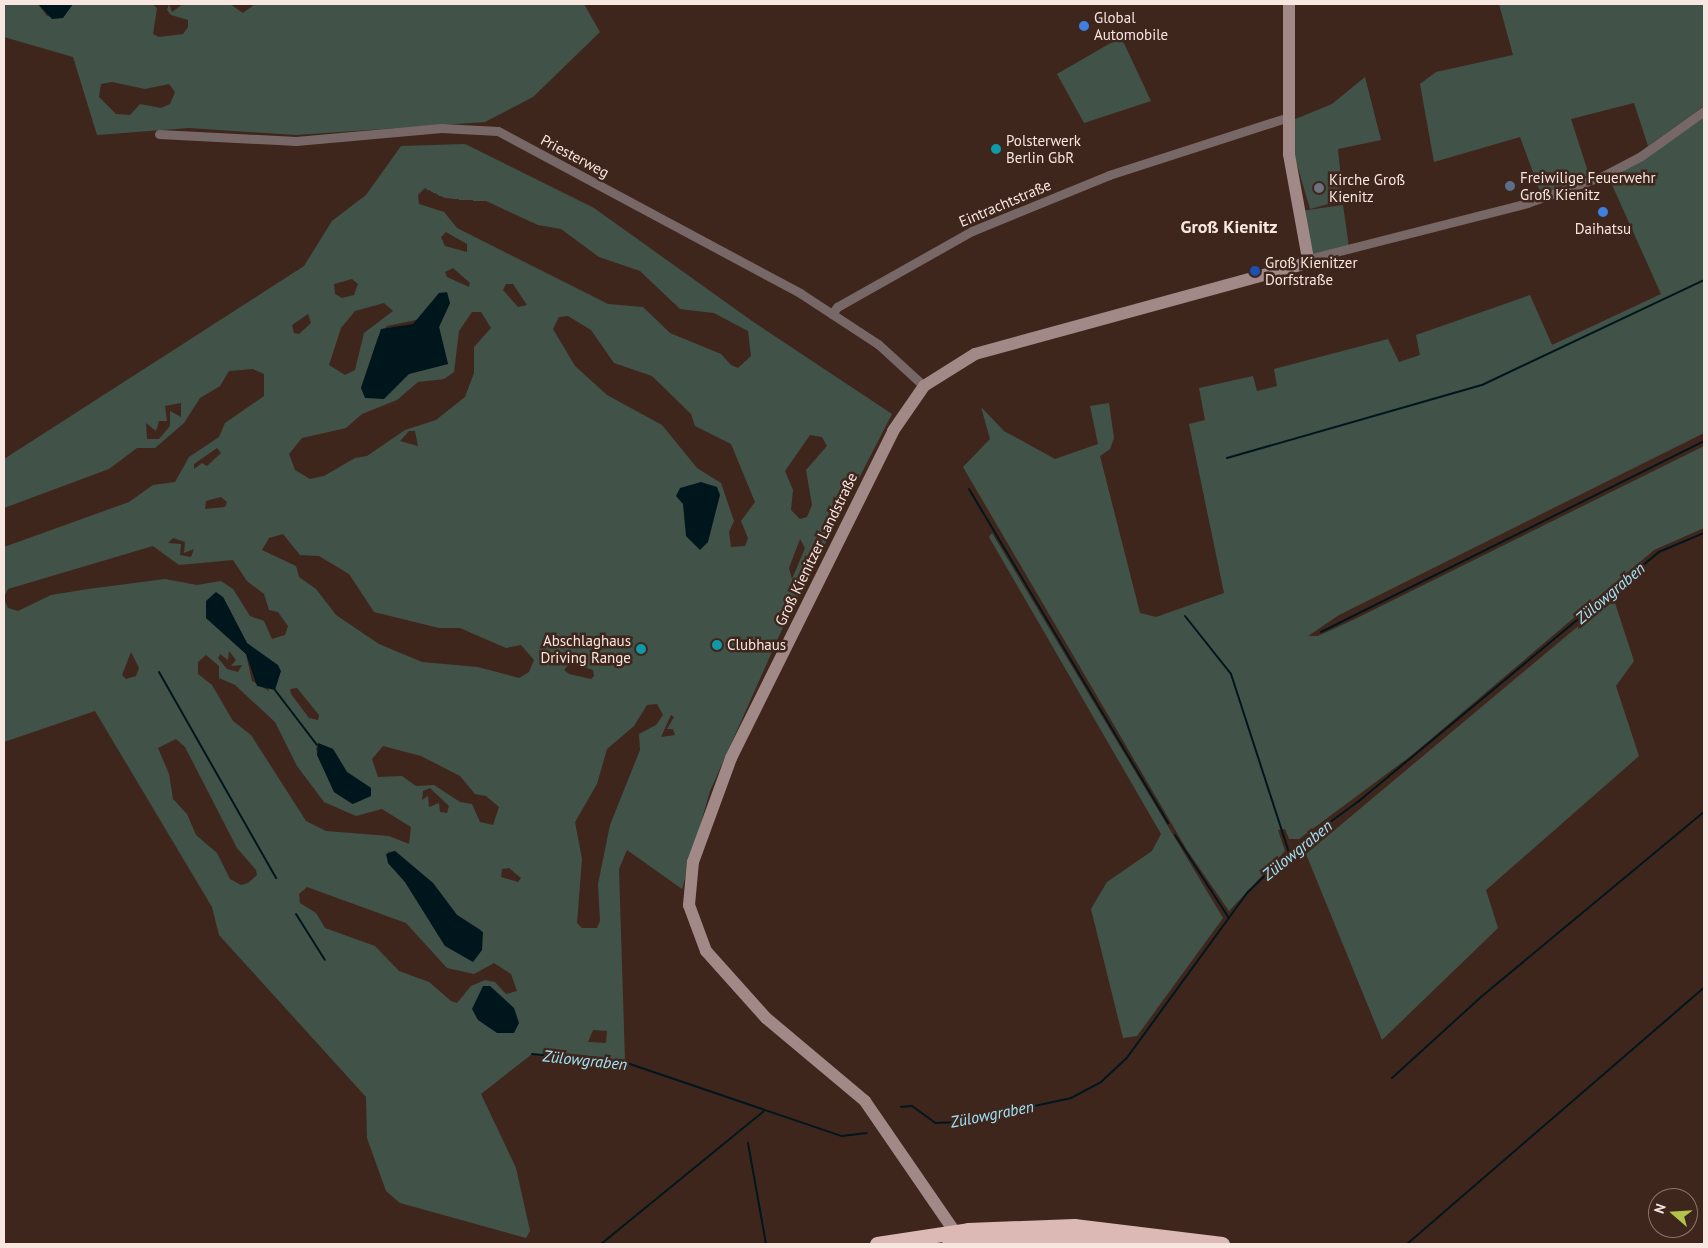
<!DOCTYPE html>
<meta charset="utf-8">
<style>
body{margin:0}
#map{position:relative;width:1708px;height:1248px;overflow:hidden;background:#3f261d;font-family:"PT Sans",sans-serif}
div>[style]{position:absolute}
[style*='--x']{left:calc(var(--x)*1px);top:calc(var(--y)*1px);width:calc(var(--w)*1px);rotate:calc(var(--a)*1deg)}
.green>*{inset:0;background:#415348;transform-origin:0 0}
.water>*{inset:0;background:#00161d}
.stream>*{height:2px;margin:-1px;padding:0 1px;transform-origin:1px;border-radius:1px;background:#00161d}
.street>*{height:9px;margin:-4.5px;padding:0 4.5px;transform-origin:4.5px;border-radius:4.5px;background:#776867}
.secondary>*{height:12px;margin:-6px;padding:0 6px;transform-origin:6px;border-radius:6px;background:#a08987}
.highway>*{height:15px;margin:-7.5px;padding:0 7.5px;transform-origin:7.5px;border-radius:7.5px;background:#dcb9b5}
.dots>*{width:14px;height:14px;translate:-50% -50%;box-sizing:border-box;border:2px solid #3f261d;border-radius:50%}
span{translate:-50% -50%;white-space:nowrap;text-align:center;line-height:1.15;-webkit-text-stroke:5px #3f261d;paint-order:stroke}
.poi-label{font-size:15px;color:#f8e6e0}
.left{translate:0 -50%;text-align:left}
.right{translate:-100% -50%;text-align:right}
.street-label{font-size:15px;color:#f8e6e0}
.water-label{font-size:16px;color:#9ee3f9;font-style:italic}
.quarter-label{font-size:18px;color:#f8e6e0;font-weight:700}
.frame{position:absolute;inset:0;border:5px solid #f8e6e0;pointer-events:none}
.north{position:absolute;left:1648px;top:1188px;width:50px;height:50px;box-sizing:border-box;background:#3f261d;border:1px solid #89736b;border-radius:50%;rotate:289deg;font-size:14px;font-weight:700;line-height:20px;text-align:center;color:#f8e6e0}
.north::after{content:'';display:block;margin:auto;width:18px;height:22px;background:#b2c34c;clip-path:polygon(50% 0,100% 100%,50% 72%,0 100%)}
</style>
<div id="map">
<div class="green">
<i style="clip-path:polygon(evenodd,5px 4px,38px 4px,47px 16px,63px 17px,73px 4px,152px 4px,157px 8px,153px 34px,159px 37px,183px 34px,188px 27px,188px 20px,171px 15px,167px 10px,169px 4px,172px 12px,183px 4px,230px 4px,243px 13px,255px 4px,584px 4px,600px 32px,533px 97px,485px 122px,296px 135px,189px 128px,97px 135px,73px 57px,4px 37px,5px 4px,112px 82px,145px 89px,169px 84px,175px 92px,170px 104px,161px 108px,140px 104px,130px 115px,116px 114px,99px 97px,101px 84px,112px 82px)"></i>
<i style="clip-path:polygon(1499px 4px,1704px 4px,1704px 106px,1648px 146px,1634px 103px,1571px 119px,1589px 175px,1541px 194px,1520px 137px,1434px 162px,1420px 84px,1436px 72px,1513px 55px)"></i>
<i style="clip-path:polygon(1121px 37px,1151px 101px,1084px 123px,1057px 74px)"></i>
<i style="clip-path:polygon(1365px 77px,1381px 140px,1338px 149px,1343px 200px,1310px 209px,1294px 154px,1293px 120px,1332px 104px)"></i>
<i style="clip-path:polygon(1704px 117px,1704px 433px,1339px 615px,1308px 636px,1318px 636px,1353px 620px,1704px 446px,1704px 528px,1654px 550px,1412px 755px,1299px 839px,1289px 839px,1285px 829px,1278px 830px,1285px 851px,1229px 911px,1187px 850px,963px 467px,990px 439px,981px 407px,1004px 431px,1055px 459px,1098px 444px,1090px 406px,1109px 403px,1114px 438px,1110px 449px,1100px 456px,1140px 613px,1156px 617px,1224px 593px,1189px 424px,1205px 420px,1199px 388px,1253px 376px,1257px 391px,1277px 386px,1274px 369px,1388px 339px,1399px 362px,1420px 355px,1416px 335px,1530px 295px,1552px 345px,1661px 294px,1609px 178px)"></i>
<i style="clip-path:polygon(evenodd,465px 144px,594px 208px,752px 321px,892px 414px,788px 616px,710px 791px,682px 889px,627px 850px,619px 869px,625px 1061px,532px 1054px,481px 1094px,516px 1168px,530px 1231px,526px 1238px,400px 1203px,386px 1191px,367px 1138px,366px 1097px,219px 935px,212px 907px,95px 711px,4px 742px,4px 599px,8px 608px,18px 611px,51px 595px,88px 589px,165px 579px,197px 585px,221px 581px,233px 589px,250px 616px,264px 621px,272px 639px,285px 635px,288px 626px,278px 612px,269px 610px,264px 594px,247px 581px,233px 560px,179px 565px,153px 546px,8px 589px,4px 597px,4px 547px,129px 502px,153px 485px,175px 482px,189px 457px,219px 437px,225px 423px,264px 396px,264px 374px,253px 369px,229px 371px,220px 386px,200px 398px,184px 423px,155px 448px,137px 448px,109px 469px,4px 508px,4px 459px,304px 266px,332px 221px,366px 195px,401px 146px,465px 144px,425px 188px,445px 198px,486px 201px,538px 225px,561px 229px,599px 257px,640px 271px,680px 309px,714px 313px,748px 331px,751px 356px,738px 368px,731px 365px,721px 354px,670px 333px,643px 307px,608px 304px,457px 228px,444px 212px,419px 204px,418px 195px,425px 188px,465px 144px,446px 232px,467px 244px,467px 252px,445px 246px,441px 237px,446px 232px,465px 144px,453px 268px,470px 283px,469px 287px,447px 277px,445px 272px,453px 268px,465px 144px,352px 279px,358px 284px,354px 295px,342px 298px,335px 294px,334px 284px,352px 279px,465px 144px,506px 284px,513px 284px,527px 305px,518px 307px,503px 290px,506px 284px,465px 144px,439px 293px,450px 303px,439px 327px,448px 364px,408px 374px,383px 399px,361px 388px,378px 337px,387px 326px,421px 319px,439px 293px,465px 144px,384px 303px,393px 311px,364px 333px,355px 370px,345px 375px,329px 365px,341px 328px,355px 311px,384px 303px,465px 144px,472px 312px,481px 312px,491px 328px,474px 347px,474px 373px,465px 397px,436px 420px,405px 430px,367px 456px,355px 458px,324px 476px,310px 479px,295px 470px,289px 454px,302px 438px,346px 428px,362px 414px,397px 400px,418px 382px,444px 379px,454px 372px,459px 331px,472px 312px,465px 144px,308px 314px,311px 323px,299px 334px,294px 333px,292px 325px,308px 314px,465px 144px,568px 316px,591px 330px,614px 363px,652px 376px,691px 414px,695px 426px,731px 444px,755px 502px,741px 521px,748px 538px,745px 546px,731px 547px,729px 532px,734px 521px,721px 483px,697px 468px,662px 425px,607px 395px,575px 366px,553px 329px,559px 317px,568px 316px,465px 144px,181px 403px,181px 417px,170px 411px,170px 426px,159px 439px,147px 439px,146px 423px,156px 431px,159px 421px,167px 421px,165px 406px,181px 403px,465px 144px,409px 431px,415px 431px,418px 446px,400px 441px,409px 431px,465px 144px,810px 435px,822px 437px,827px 446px,806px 470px,812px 505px,807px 517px,800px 519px,791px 510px,793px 490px,785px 471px,810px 435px,465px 144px,217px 448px,221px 453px,207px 466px,202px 463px,194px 469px,194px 464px,217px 448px,465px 144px,221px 497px,227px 502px,225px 507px,205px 509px,206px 501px,221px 497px,465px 144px,283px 534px,300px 555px,319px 556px,349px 574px,374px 612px,439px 628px,460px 628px,506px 648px,521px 645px,534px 660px,529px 672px,519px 678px,478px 667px,422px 662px,379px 644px,336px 615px,316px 589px,299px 577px,296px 566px,262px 550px,269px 538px,283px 534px,465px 144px,173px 538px,185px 542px,184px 553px,194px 549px,191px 557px,180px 555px,181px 544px,168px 543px,173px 538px,465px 144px,800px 539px,805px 548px,792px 579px,789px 568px,800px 539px,465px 144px,223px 597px,247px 643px,256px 650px,269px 691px,252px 681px,246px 654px,206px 618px,223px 597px,465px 144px,229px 651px,236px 660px,231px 666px,242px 665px,238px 672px,227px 669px,218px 658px,220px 654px,228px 660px,229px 651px,465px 144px,131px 652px,139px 668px,136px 676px,126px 679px,122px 675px,131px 652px,465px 144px,206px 655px,219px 666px,219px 678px,235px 685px,275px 722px,297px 766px,324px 802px,356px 816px,382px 809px,411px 827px,409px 844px,389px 836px,326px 831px,306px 821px,251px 735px,233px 721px,212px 685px,198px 674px,198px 662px,206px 655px,465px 144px,570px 663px,593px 670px,594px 676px,591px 679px,569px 674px,564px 670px,570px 663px,465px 144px,297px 688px,319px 715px,318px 720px,309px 718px,291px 694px,290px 689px,297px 688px,465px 144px,657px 704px,663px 715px,656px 725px,639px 734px,640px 750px,610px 825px,598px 884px,600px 921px,597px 928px,582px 928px,577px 923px,582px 859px,575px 822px,597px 784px,607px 749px,634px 726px,647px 705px,657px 704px,465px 144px,671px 715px,674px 717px,667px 729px,673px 729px,675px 735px,661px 737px,671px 715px,465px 144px,176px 739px,185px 747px,237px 848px,256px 870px,257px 875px,248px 883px,241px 885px,230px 879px,217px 853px,196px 835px,187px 814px,173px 799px,169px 774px,158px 748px,176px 739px,465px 144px,318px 743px,333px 749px,347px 772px,371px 788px,352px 804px,334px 792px,316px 749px,318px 743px,465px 144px,383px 746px,421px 756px,460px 776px,475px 794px,486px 796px,499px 807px,493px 825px,480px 822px,472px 804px,460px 802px,434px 785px,416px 786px,402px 776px,378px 777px,372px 759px,383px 746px,465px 144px,430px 788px,449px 806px,447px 813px,440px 812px,439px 803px,429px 807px,428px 796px,422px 800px,423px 791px,430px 788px,465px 144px,395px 851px,433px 883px,457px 915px,481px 930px,445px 946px,405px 882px,388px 863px,388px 852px,395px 851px,465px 144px,509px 868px,521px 878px,518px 882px,501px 877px,502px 869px,509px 868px,465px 144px,307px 887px,406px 923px,447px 968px,474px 974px,494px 963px,511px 974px,517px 991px,506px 994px,495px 982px,485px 980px,471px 986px,457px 1003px,451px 1001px,429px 982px,399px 971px,375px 946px,325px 928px,316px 913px,300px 903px,299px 894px,307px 887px,465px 144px,593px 1030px,607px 1031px,606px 1043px,588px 1042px,593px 1030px)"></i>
<i style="left:1343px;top:205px;width:45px;height:41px;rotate:82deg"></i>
<i style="clip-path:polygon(992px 533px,1223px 918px,1137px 1036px,1123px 1038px,1091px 909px,1107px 882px,1152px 851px,1161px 834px,989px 537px)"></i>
<i style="clip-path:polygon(1613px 597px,1634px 661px,1616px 686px,1639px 756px,1486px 890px,1498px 928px,1382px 1040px,1306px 854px)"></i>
</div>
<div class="water">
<i style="clip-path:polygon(38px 4px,73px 4px,63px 18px,52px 19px)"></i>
<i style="clip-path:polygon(447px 292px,450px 303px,439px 327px,448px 364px,409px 374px,384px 399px,365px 398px,361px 388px,381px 329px,413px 324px,439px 293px)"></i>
<i style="clip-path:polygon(701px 482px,717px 487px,720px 495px,708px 542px,700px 550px,686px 536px,683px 504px,676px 496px,680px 488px)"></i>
<i style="clip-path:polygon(216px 592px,223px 597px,247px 643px,278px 665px,281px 671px,275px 690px,257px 686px,246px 654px,206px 618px,206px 601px)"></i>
<i style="clip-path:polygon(318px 743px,333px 749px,347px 772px,371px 788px,371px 796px,353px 804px,334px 792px,317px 755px)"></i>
<i style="clip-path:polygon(395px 851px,433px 883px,457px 915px,483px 932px,482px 950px,473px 962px,445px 946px,405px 882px,388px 863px,386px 854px)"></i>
<i style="clip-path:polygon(483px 986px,490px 986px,514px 1008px,519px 1023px,514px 1033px,497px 1033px,478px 1020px,472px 1009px)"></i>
</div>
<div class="stream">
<i style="--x:1227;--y:458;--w:265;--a:-16"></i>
<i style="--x:1482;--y:385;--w:246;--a:-25.3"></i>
<i style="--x:969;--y:489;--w:389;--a:59.2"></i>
<i style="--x:1185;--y:616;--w:74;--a:51.6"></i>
<i style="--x:1231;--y:674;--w:187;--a:72"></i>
<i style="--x:1321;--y:632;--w:428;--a:-26.5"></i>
<i style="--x:159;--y:672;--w:237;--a:60.4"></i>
<i style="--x:275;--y:690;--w:69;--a:52.6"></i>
<i style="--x:1175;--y:835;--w:99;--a:57"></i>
<i style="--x:296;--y:914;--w:54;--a:57.8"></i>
<i style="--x:532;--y:1054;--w:95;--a:5.4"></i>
<i style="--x:627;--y:1063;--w:227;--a:18.8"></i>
<i style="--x:842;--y:1136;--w:25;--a:-7"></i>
<i style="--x:1392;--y:1078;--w:120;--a:-42.3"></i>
<i style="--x:1481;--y:997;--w:290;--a:-39.7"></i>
<i style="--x:901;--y:1107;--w:11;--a:-5"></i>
<i style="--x:912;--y:1106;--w:29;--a:36"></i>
<i style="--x:935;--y:1123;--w:26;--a:-2"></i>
<i style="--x:961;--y:1122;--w:113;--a:-12.3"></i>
<i style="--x:1071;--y:1098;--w:34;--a:-28"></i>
<i style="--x:1101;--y:1082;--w:34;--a:-43"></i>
<i style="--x:1126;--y:1059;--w:207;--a:-53.9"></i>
<i style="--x:1248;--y:892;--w:57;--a:-44.3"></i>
<i style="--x:1289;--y:852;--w:87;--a:-36.1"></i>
<i style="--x:1359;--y:801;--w:390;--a:-39.7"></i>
<i style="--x:1659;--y:552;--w:49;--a:-22.9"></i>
<i style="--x:748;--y:1143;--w:103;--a:79.9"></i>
<i style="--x:601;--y:1244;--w:210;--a:-39.2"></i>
<i style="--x:1407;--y:1244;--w:392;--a:-40.8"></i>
</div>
<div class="street">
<i style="--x:159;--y:134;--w:137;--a:2.9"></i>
<i style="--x:296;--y:141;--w:146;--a:-5.1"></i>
<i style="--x:441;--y:128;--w:57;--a:3"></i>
<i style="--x:498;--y:131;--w:343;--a:28.2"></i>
<i style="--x:800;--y:293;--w:93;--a:33.2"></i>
<i style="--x:878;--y:344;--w:62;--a:42.4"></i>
<i style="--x:1308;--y:259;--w:226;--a:-14.3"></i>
<i style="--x:1527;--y:203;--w:81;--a:-19.6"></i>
<i style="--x:1603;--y:176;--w:43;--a:-27.8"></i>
<i style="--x:1641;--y:156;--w:77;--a:-35.5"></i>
<i style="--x:832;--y:314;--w:9;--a:-54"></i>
<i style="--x:837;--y:307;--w:155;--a:-29.4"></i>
<i style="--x:972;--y:231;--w:148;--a:-22.2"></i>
<i style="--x:1109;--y:175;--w:189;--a:-17.9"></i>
</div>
<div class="secondary">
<i style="--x:959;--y:1238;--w:166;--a:-124.5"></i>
<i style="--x:865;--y:1101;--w:129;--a:-140"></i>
<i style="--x:766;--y:1018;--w:90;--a:-131.8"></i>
<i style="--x:706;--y:951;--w:49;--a:-110.3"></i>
<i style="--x:689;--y:905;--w:43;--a:-84.7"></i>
<i style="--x:693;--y:862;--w:111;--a:-69.9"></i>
<i style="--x:731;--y:758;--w:365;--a:-63.6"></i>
<i style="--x:893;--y:431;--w:55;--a:-55.4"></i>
<i style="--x:924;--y:386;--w:60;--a:-32.1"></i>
<i style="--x:975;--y:354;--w:337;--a:-15.3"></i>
<i style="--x:1300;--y:265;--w:10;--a:-37"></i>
<i style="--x:1308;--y:259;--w:107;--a:-100.3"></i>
<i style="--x:1289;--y:154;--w:150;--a:-90"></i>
</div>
<div class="highway">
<i style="--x:877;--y:1244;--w:92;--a:-8.7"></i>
<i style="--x:968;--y:1230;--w:106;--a:-2.2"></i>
<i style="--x:1074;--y:1226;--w:149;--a:6.9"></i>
<i style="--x:949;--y:1244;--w:126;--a:-2.7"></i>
<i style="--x:1075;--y:1238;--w:69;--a:5"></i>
</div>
<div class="dots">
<i style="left:1084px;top:26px;background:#3f7fe0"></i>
<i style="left:996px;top:149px;background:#0f9aa8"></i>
<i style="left:1510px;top:186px;background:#5c6f8a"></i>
<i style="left:1319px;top:188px;background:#6b7280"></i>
<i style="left:1603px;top:212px;background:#3f7fe0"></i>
<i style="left:1255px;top:271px;background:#1a4fb4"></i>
<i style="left:717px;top:645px;background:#0f9aa8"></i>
<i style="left:641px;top:649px;background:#0f9aa8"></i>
</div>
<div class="poi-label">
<span class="left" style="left:1094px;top:26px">Global<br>Automobile</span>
<span class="left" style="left:1006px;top:149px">Polsterwerk<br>Berlin GbR</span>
<span class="left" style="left:1520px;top:186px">Freiwilige Feuerwehr<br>Groß Kienitz</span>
<span class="left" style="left:1329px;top:188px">Kirche Groß<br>Kienitz</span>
<span style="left:1603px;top:229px">Daihatsu</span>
<span class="left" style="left:1265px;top:271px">Groß Kienitzer<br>Dorfstraße</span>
<span class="right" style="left:631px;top:649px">Abschlaghaus<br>Driving Range</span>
<span class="left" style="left:727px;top:645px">Clubhaus</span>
</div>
<div class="street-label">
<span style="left:575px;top:156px;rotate:28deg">Priesterweg</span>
<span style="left:1005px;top:203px;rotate:-23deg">Eintrachtstraße</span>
<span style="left:816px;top:549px;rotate:-64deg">Groß Kienitzer Landstraße</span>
</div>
<div class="water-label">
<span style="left:1610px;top:593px;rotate:-40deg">Zülowgraben</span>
<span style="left:1297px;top:850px;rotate:-39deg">Zülowgraben</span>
<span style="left:585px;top:1060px;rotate:6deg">Zülowgraben</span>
<span style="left:992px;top:1114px;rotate:-11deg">Zülowgraben</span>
</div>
<div class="quarter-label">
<span style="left:1229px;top:227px">Groß Kienitz</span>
</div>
<div class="frame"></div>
<div class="north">N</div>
</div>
